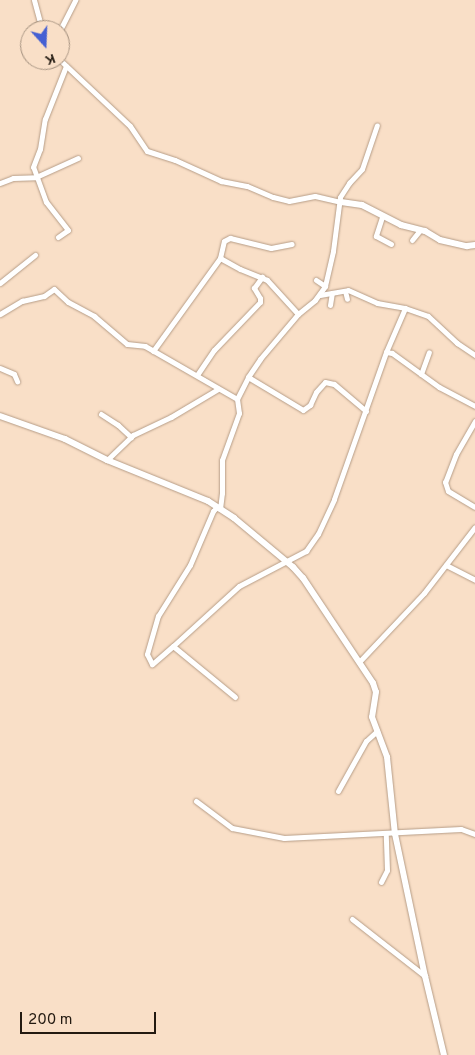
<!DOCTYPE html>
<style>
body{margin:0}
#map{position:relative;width:475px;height:1055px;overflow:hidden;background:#f9dfc7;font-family:Overpass,sans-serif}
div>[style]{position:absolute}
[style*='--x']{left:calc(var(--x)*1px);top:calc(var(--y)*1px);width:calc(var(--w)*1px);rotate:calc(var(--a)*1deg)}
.roads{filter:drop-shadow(0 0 1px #b69d87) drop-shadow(0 0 1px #b69d87)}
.minor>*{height:5px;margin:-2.5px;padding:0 2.5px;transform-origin:2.5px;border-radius:2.5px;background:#fff}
.tertiary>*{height:6px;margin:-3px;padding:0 3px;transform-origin:3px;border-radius:3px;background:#fff}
span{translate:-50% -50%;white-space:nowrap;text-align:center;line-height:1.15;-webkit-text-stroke:5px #f9dfc7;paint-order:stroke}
.north{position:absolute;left:20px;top:20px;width:50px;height:50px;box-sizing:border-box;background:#f9dfc7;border:1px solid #a3907e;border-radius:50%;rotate:160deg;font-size:14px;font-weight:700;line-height:20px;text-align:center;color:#231a11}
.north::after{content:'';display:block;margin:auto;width:18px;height:22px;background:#4560d3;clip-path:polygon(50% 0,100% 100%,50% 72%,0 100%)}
.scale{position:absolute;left:20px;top:1012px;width:136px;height:22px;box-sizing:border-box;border:2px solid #231a11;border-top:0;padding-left:6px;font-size:15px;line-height:18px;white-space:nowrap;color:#231a11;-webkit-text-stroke:4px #f9dfc7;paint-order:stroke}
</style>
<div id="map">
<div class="roads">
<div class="minor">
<i style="--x:34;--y:0;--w:31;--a:75"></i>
<i style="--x:60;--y:30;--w:34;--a:-63"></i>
<i style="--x:60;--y:60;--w:96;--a:43.3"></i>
<i style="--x:130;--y:126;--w:30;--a:56"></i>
<i style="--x:147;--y:151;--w:29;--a:18"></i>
<i style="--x:175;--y:160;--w:51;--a:24.5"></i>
<i style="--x:221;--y:181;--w:26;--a:11"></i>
<i style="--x:247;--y:186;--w:28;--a:23"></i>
<i style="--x:273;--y:197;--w:16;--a:14"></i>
<i style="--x:289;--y:201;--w:26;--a:-11"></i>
<i style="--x:315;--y:196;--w:27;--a:13"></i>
<i style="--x:0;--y:183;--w:14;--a:-21"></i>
<i style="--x:13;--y:178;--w:23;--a:-2"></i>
<i style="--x:36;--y:177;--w:46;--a:-24.3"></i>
<i style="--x:382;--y:217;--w:20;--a:108"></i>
<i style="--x:376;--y:236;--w:17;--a:28"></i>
<i style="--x:58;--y:237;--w:12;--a:-35"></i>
<i style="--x:68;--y:230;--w:36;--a:-128"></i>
<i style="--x:46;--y:202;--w:37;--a:-110"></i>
<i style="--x:33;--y:167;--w:19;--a:-69"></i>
<i style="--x:40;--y:149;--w:30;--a:-81"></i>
<i style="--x:45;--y:119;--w:57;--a:-68.4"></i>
<i style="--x:412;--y:240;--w:13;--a:-51"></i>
<i style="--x:220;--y:258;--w:23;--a:29"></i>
<i style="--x:240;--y:269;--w:29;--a:22"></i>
<i style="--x:267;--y:280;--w:46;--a:47.6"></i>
<i style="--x:316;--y:280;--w:11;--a:34"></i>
<i style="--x:0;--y:283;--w:45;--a:-38.7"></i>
<i style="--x:345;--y:291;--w:8;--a:76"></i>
<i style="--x:320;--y:295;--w:28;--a:-10"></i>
<i style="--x:348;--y:290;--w:32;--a:24"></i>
<i style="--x:377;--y:303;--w:28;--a:10"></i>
<i style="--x:405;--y:308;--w:24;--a:19"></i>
<i style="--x:428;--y:316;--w:40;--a:43"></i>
<i style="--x:457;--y:343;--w:22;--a:34"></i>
<i style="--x:330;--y:305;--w:12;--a:-81"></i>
<i style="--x:0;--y:314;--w:26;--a:-31"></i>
<i style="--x:22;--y:301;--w:23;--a:-13"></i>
<i style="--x:44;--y:296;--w:12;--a:-35"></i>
<i style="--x:54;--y:289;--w:19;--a:43"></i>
<i style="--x:68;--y:302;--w:30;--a:28"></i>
<i style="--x:94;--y:316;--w:43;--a:40.3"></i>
<i style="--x:127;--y:344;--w:18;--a:6"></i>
<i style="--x:145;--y:346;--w:106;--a:29.9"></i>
<i style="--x:153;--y:351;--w:115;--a:-54.2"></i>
<i style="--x:220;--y:258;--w:17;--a:-77"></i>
<i style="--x:224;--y:241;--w:7;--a:-27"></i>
<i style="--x:230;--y:238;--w:42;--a:13.7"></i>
<i style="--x:271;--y:248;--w:21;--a:-11"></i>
<i style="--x:386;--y:352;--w:48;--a:-66.6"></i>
<i style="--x:0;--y:368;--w:15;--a:23"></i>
<i style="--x:14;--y:374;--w:8;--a:67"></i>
<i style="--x:421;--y:374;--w:23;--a:-70"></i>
<i style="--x:197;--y:375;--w:30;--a:-56"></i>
<i style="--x:214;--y:350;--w:66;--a:-46.2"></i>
<i style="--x:260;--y:302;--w:4;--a:-90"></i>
<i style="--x:260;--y:298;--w:12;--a:-121"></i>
<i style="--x:254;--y:288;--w:14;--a:-54"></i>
<i style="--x:248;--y:377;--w:64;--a:31"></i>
<i style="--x:303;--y:410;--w:9;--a:-36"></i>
<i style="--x:310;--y:405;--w:14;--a:-65"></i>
<i style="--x:316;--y:392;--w:13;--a:-48"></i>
<i style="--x:325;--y:382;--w:9;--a:13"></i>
<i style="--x:334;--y:384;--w:42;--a:40.2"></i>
<i style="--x:101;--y:414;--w:20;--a:33"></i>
<i style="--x:118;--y:425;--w:18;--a:43"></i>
<i style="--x:475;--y:421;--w:38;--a:120"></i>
<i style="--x:456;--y:454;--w:30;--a:111"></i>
<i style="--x:445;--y:482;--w:9;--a:72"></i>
<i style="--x:448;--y:491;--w:31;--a:31"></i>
<i style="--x:107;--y:460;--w:36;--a:-44"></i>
<i style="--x:133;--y:435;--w:42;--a:-25.3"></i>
<i style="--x:171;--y:417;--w:55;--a:-30.8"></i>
<i style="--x:220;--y:509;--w:16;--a:-83"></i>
<i style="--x:222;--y:493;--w:33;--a:-90"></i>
<i style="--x:222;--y:460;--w:50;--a:-70.1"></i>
<i style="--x:239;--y:413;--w:14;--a:-98"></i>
<i style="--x:237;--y:399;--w:25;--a:-63"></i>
<i style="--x:248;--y:377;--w:22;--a:-56"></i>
<i style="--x:260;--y:359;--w:59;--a:-49.8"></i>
<i style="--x:298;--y:314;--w:22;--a:-39"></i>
<i style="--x:315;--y:300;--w:17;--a:-54"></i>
<i style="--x:325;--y:286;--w:36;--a:-77"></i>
<i style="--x:333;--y:251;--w:54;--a:-82.6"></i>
<i style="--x:340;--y:197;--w:17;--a:-57"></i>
<i style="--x:349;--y:183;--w:19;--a:-47"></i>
<i style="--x:362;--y:169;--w:46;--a:-71.2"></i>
<i style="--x:446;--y:565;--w:33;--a:27"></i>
<i style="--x:173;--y:646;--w:28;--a:139"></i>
<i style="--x:152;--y:664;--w:11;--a:-117"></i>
<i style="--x:147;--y:654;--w:40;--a:-74"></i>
<i style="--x:158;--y:616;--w:60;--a:-57.9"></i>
<i style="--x:190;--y:565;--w:59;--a:-66.9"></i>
<i style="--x:213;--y:511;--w:6;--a:-45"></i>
<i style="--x:359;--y:662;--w:95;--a:-46.7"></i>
<i style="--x:424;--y:593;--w:83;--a:-52.3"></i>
<i style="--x:235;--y:697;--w:80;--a:-140.6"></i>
<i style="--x:173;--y:646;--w:89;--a:-42.3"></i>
<i style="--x:239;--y:586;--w:76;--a:-27.6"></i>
<i style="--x:306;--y:551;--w:21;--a:-55"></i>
<i style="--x:318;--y:534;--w:38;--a:-65"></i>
<i style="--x:334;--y:499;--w:156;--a:-70.5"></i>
<i style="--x:386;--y:352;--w:6;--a:9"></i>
<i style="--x:392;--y:353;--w:58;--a:35.9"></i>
<i style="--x:439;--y:387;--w:41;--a:27.8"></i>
<i style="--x:338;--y:791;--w:57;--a:-60.8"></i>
<i style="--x:366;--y:741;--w:15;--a:-42"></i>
<i style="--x:196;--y:801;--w:45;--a:36.9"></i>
<i style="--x:232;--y:828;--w:53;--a:10.9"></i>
<i style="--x:284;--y:838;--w:177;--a:-2.9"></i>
<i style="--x:461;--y:829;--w:15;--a:20"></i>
<i style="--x:381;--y:882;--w:13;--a:-63"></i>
<i style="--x:387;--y:870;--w:36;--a:-92"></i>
<i style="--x:352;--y:919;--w:93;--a:38"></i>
</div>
<div class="tertiary">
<i style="--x:341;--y:202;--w:21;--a:8"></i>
<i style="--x:362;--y:205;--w:44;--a:27.1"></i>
<i style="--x:401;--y:225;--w:25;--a:14"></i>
<i style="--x:425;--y:231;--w:17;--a:31"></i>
<i style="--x:440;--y:240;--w:28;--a:13"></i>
<i style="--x:467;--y:246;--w:8;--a:-7"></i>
<i style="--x:0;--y:416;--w:69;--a:19.5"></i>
<i style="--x:65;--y:439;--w:47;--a:26.6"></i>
<i style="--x:107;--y:460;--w:109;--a:22.1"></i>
<i style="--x:208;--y:501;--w:31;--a:33"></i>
<i style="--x:234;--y:518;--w:77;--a:39.7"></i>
<i style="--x:293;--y:567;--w:15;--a:48"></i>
<i style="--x:303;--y:578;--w:126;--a:56.3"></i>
<i style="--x:373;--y:683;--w:9;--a:72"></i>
<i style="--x:376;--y:692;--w:25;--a:99"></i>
<i style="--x:372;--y:717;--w:43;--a:69.4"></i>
<i style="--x:387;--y:757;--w:77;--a:84.1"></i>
<i style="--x:395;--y:834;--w:145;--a:78.1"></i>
<i style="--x:425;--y:976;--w:81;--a:76.5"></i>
</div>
</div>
<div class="north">K</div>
<div class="scale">200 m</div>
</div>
